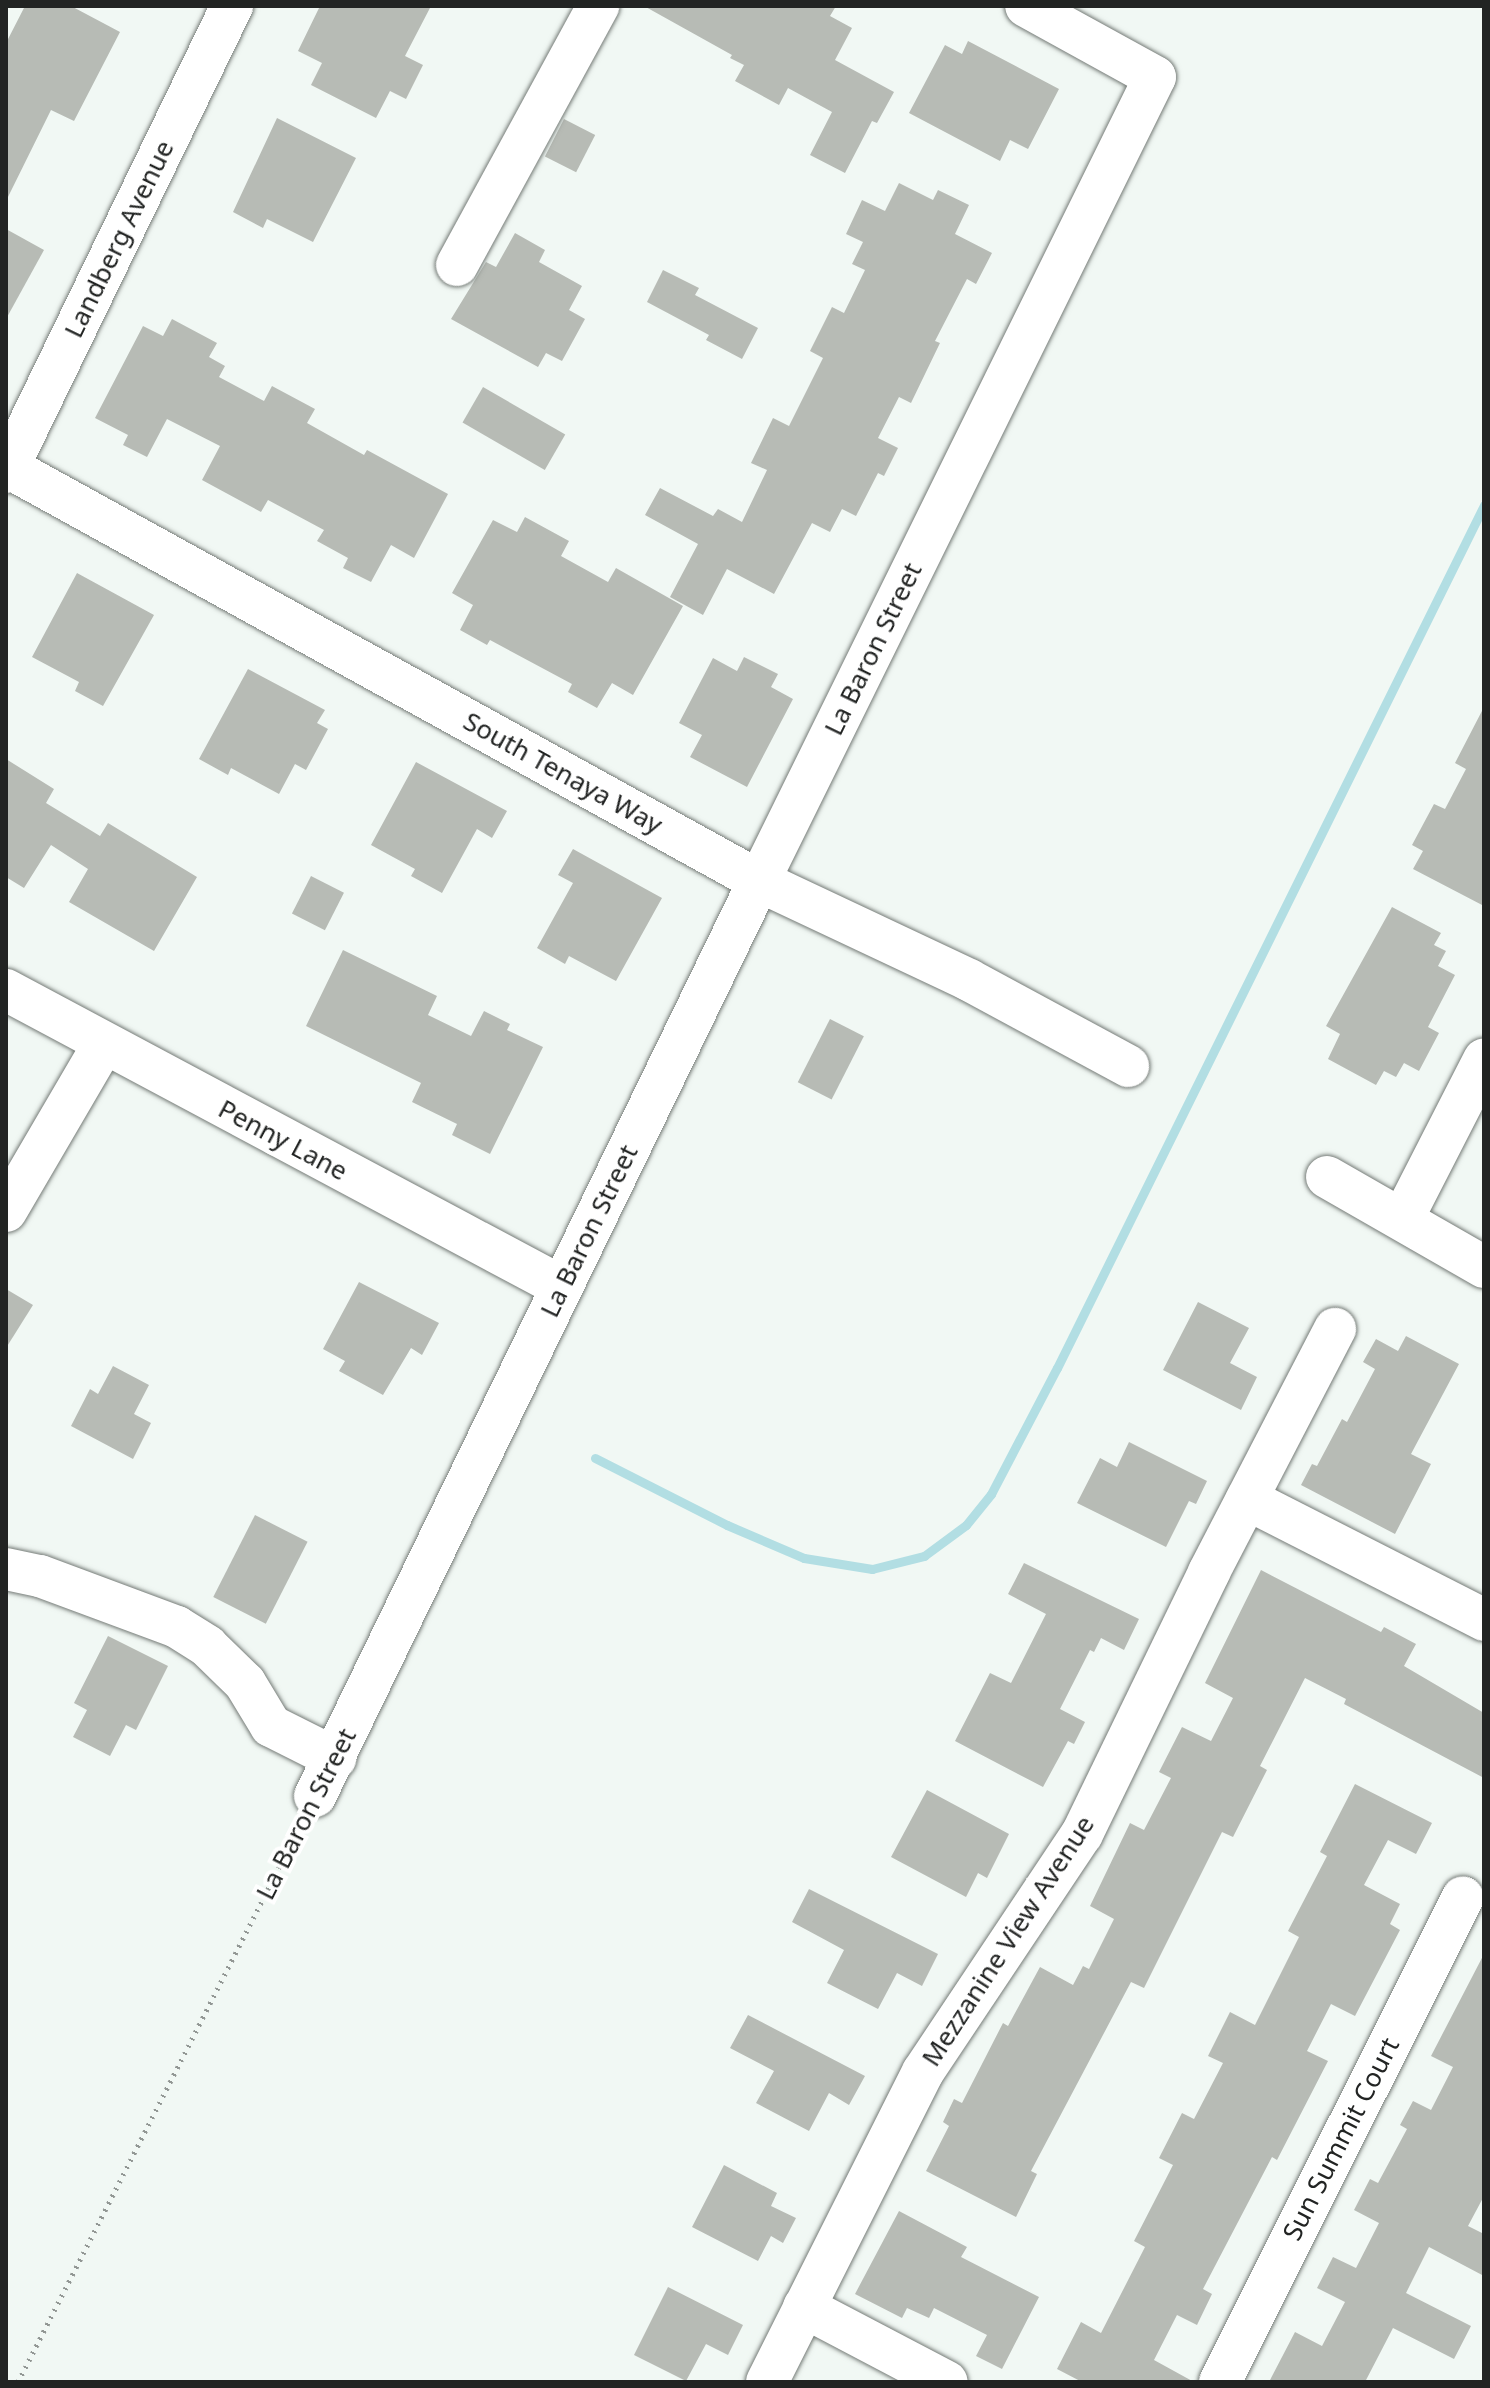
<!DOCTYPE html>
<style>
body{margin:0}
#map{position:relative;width:1490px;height:2388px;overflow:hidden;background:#f1f8f4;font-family:"Noto Sans",sans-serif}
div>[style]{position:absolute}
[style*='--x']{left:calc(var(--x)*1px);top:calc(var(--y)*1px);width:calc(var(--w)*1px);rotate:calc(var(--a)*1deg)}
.stream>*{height:9px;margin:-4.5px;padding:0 4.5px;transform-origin:4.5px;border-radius:4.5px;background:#b2dee3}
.building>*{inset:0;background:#b7bbb5;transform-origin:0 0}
.path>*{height:5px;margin-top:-2.5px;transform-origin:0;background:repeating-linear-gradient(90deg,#929794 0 2px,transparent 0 8px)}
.roads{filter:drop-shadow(0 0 2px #757b77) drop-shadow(0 0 2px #757b77)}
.minor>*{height:42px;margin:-21px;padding:0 21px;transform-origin:21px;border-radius:21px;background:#fff}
span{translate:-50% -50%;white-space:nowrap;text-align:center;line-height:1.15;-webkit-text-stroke:8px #fff;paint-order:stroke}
.street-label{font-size:26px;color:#222423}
.frame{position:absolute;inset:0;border:8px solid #222423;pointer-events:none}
</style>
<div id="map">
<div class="stream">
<i style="--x:595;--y:1458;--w:148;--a:26.9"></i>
<i style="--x:727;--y:1525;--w:84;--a:23.2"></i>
<i style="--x:804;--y:1558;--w:69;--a:9.2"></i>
<i style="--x:872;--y:1569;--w:54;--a:-14"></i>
<i style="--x:924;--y:1556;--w:52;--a:-36.4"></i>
<i style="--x:966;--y:1525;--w:40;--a:-51"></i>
<i style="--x:991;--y:1494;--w:142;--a:-62.4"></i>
<i style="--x:1057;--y:1368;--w:963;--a:-63.67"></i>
</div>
<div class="building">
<i style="clip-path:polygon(25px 6px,71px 6px,120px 32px,74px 121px,51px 110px,6px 201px,6px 43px)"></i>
<i style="clip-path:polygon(320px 6px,431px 6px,405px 56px,423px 65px,406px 99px,390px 91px,376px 118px,311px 85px,322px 63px,298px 51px)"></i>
<i style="clip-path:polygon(644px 6px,836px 6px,830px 16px,852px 28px,835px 60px,894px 92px,877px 123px,872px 121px,845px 173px,810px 155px,832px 112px,788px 88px,779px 105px,735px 81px,744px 65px,730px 58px,732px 55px)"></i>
<i style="clip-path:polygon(968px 41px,1059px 89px,1028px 149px,1010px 140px,1000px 161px,909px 113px,945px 45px,962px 54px)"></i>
<i style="clip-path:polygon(277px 118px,356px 158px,313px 242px,267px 219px,263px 228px,233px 212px)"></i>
<i style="left:564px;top:119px;width:35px;height:42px;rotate:27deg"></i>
<i style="clip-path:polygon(899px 183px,933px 200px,938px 190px,969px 205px,955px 234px,992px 253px,976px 284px,967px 279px,935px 341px,940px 343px,911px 403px,899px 397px,878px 438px,898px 448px,884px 476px,878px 473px,856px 516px,842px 509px,830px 532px,812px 523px,774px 594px,727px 569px,703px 615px,670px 597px,698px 544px,645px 515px,660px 488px,713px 516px,718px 509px,742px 522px,767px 470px,751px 463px,773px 418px,789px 426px,823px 358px,810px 351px,832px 307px,844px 313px,865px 270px,852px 264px,863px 242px,846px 234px,862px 200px,885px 211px)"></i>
<i style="clip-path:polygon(6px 229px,44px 250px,6px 319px)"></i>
<i style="clip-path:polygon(515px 233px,545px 250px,539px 262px,582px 286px,569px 310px,585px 319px,562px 361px,546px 353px,538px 367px,451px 319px,486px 262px,496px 267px)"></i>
<i style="clip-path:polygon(663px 270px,699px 288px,695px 295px,758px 328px,742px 359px,706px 340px,709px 335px,647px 302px)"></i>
<i style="clip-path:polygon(172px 319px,217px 343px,209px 357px,225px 366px,219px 377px,264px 401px,272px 386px,315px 409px,307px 423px,364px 455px,367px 450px,448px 494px,414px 558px,391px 545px,371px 582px,343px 568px,348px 558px,317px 541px,324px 530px,268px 500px,261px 512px,202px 480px,220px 446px,167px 419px,147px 457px,123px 445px,128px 435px,95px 418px,143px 326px,163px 336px)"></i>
<i style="left:483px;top:387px;width:95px;height:41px;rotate:30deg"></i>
<i style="clip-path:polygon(525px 517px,569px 541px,561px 556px,608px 582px,616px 568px,683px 606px,633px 695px,612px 683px,597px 708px,568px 692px,572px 684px,490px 640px,487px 645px,460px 630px,473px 605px,452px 593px,493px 520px,517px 532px)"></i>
<i style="clip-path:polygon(77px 573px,154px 615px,103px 706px,75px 691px,79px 682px,32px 657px)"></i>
<i style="clip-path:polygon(744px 657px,778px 674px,771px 687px,793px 699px,747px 787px,690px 757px,702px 735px,679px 723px,713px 658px,737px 671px)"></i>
<i style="clip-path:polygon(248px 669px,325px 710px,317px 723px,328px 729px,306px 770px,295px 764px,279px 794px,231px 768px,228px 775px,199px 759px)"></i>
<i style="clip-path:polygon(1484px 707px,1484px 906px,1413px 869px,1423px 851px,1412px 845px,1434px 804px,1445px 809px,1466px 769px,1455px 763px)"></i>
<i style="clip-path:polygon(6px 759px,54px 789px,46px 803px,100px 836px,108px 823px,197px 877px,154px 951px,69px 902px,88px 869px,51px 845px,24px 888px,6px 877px)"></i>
<i style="clip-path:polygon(416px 762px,507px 811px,492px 838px,477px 829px,442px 893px,411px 876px,415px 869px,371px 845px)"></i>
<i style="clip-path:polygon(573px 849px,662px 898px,616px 981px,569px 956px,565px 964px,537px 948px,573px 883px,558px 875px)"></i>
<i style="left:311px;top:876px;width:37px;height:42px;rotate:27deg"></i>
<i style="clip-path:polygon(1392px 907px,1441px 933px,1434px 945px,1446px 951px,1438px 966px,1455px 975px,1428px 1027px,1439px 1033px,1419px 1071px,1404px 1063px,1396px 1077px,1384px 1071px,1376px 1085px,1328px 1059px,1340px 1034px,1326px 1026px)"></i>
<i style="clip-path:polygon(343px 950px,437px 996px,428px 1015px,471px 1036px,484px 1011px,510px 1024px,507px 1030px,543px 1047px,490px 1154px,452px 1135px,457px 1124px,412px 1102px,421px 1083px,306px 1026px)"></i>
<i style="left:830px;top:1019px;width:38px;height:71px;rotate:27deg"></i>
<i style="clip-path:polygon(359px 1282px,439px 1323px,422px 1355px,411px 1348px,383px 1395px,339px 1371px,345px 1361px,323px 1349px)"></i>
<i style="clip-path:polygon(6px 1289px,33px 1305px,6px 1348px)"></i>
<i style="clip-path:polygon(1198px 1302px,1249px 1328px,1230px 1363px,1257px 1377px,1241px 1410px,1163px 1370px)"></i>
<i style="clip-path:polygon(1406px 1336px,1459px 1364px,1411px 1454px,1431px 1464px,1395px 1534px,1301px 1485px,1312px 1464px,1317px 1466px,1342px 1419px,1347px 1422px,1375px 1369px,1363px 1362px,1376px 1339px,1398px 1351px)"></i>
<i style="clip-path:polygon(113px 1366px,149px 1385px,134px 1414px,151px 1423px,133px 1459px,71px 1426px,90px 1389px,98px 1394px)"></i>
<i style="clip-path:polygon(1129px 1442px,1207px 1481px,1196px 1504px,1189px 1501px,1166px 1547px,1077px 1503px,1100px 1458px,1117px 1467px)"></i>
<i style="left:255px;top:1515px;width:59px;height:92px;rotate:27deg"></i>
<i style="clip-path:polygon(1024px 1563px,1139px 1619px,1124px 1650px,1101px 1638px,1094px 1652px,1090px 1650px,1060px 1709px,1085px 1722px,1074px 1744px,1068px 1741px,1043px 1787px,955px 1741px,990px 1673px,1011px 1683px,1046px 1614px,1008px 1594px)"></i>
<i style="clip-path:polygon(1261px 1570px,1381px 1632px,1384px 1627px,1416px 1644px,1404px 1666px,1484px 1713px,1484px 1778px,1344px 1704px,1346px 1699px,1305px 1678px,1260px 1766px,1267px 1770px,1233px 1837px,1222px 1832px,1144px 1988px,1131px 1982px,1031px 2171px,1037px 2174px,1016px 2217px,926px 2171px,949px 2126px,943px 2122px,954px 2099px,962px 2103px,1003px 2023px,1008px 2026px,1040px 1967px,1073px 1985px,1083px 1966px,1089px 1969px,1114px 1919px,1090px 1906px,1130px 1823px,1144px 1830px,1171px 1778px,1159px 1772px,1182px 1727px,1211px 1741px,1233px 1698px,1205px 1683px)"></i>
<i style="clip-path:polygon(108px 1636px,168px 1666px,136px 1730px,126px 1725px,110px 1756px,73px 1737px,87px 1710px,74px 1703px)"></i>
<i style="clip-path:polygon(1355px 1784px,1432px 1823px,1416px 1854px,1388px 1840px,1364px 1885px,1400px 1904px,1390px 1924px,1400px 1930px,1355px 2016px,1331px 2004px,1307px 2051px,1328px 2061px,1277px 2160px,1272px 2157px,1203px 2289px,1212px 2294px,1197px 2325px,1177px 2315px,1154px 2360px,1194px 2382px,1082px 2382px,1057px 2369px,1081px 2322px,1101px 2333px,1145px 2247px,1134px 2241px,1173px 2165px,1159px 2158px,1182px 2113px,1194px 2119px,1223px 2063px,1208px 2056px,1230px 2012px,1255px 2025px,1299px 1937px,1288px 1931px,1327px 1856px,1320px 1852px)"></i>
<i style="clip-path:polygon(927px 1790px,1009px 1834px,987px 1878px,978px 1873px,966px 1897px,891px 1857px)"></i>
<i style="clip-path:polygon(809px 1889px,938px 1954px,922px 1986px,897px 1973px,878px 2009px,827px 1983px,844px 1950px,792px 1922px)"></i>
<i style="clip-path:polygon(1484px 1954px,1484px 2196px,1468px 2226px,1484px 2234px,1484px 2276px,1429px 2247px,1406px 2293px,1471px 2326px,1454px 2359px,1393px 2328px,1365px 2382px,1269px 2382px,1295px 2332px,1322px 2346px,1345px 2302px,1317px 2288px,1333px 2257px,1356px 2268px,1379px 2223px,1354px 2210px,1370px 2179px,1378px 2183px,1407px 2129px,1400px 2125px,1413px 2101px,1431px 2110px,1453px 2067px,1431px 2056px)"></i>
<i style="clip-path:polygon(748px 2015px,865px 2076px,849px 2105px,829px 2093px,809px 2131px,756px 2103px,774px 2071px,730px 2048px)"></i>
<i style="clip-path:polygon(724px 2165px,777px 2193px,771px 2206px,796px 2218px,783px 2243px,771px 2236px,758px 2261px,692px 2227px)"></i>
<i style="clip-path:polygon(899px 2211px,967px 2247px,961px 2257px,1039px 2297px,1002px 2369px,976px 2356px,987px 2335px,934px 2308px,929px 2318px,907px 2308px,902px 2318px,855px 2294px)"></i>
<i style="clip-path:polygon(668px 2287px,743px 2325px,728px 2355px,706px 2344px,686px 2381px,634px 2355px)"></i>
</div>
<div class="path">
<i style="--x:18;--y:2382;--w:623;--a:-63.11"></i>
</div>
<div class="roads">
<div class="minor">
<i style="--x:457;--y:265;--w:295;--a:-61.4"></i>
<i style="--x:6;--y:466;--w:860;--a:28.86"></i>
<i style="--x:759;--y:881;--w:232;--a:25.2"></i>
<i style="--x:969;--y:980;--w:181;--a:28.4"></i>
<i style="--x:6;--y:472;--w:518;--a:-64.13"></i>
<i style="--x:6;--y:990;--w:630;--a:28.11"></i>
<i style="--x:1327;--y:1177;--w:181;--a:29.8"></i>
<i style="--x:6;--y:1211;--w:194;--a:-59.7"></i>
<i style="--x:1403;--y:1218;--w:178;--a:-62.9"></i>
<i style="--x:1247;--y:1499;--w:266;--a:27"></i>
<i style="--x:6;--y:1569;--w:35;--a:12"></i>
<i style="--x:40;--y:1576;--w:146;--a:20.4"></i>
<i style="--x:177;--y:1627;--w:36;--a:32"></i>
<i style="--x:207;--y:1646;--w:53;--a:44.2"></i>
<i style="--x:245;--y:1683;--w:50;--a:58.8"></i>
<i style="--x:271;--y:1726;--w:72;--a:26.6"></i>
<i style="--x:315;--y:1796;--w:1017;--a:-64.12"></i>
<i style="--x:759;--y:881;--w:896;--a:-63.78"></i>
<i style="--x:1155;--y:77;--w:147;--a:-151.2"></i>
<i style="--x:804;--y:2307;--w:161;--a:27.7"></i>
<i style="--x:767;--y:2382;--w:347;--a:-63.3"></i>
<i style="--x:923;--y:2072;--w:286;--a:-56.3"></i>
<i style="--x:1082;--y:1834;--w:291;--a:-64.1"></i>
<i style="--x:1209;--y:1572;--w:274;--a:-62.6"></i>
<i style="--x:1220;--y:2382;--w:542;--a:-63.39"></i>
</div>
</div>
<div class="street-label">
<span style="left:119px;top:239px;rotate:-64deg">Landberg Avenue</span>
<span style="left:873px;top:649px;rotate:-64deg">La Baron Street</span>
<span style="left:563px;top:773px;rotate:29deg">South Tenaya Way</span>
<span style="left:283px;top:1140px;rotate:28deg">Penny Lane</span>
<span style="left:589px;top:1231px;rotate:-64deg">La Baron Street</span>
<span style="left:306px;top:1814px;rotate:-63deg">La Baron Street</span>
<span style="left:1008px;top:1941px;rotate:-57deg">Mezzanine View Avenue</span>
<span style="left:1341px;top:2139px;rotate:-63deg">Sun Summit Court</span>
</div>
<div class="frame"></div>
</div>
